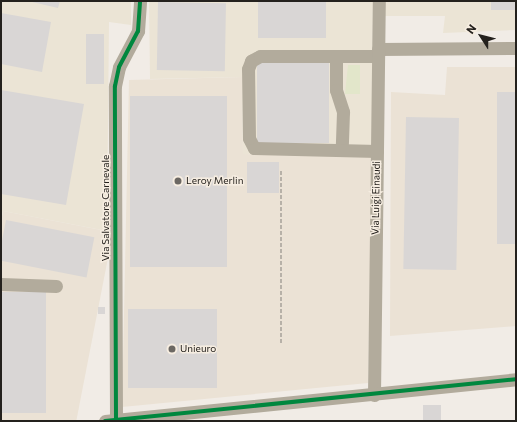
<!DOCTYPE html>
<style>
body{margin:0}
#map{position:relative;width:517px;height:422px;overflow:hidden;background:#f1ece6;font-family:Commissioner,sans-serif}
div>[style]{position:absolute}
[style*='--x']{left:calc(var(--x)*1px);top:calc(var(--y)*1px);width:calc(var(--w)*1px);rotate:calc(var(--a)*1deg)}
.built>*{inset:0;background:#ebe2d5;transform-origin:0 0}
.industrial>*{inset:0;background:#ebe4d5}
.green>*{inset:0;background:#e2e6ca}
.building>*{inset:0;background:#d9d6d5;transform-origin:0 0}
.path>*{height:2px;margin-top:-1px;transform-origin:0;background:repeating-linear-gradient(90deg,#b7b1a8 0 4px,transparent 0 6px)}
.minor>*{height:13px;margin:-6.5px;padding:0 6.5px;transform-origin:6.5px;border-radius:6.5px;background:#b2ab9c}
.cycleway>*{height:4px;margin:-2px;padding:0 2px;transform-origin:2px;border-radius:2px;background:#00873e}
.dots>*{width:11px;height:11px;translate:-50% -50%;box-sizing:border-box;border:2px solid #f6ede1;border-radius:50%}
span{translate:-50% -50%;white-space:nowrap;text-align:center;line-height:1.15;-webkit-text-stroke:3px #f6ede1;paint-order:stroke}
.poi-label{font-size:10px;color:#24211d}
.left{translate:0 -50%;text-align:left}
.street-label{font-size:10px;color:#24211d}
.frame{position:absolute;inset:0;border:2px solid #24211d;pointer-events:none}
.north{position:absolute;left:461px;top:16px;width:40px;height:40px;-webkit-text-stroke:3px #f6ede1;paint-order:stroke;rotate:306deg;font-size:11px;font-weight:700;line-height:16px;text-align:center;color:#24211d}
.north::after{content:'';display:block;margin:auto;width:14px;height:18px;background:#24211d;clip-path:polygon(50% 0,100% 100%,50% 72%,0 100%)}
</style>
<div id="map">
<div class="built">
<i style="clip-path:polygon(447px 67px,516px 67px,516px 326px,390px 336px,391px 92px,445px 95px)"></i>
<i style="clip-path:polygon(242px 77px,243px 154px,372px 156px,368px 383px,122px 407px,129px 80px)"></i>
<i style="left:3px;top:211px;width:112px;height:210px;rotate:11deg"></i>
</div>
<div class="industrial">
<i style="clip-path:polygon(1px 1px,131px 1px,131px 25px,109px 22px,107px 231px,3px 211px,1px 220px)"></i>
<i style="clip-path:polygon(149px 1px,373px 1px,372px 156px,243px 154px,242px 77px,150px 79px)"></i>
<i style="clip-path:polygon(384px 1px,516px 1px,516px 30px,443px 33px,445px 16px,383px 16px)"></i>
</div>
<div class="green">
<i style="clip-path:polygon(348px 65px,360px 65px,360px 94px,345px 94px)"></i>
</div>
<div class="building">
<i style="clip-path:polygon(28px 1px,60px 1px,58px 8px)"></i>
<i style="left:258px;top:1px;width:68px;height:37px"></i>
<i style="left:491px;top:1px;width:25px;height:9px"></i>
<i style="left:158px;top:2px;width:68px;height:68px;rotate:1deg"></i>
<i style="clip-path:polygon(1px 13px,51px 22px,42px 72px,1px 64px)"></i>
<i style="left:86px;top:34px;width:18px;height:50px"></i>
<i style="left:329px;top:59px;width:84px;height:72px;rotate:90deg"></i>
<i style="clip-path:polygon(1px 90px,84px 104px,66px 205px,1px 194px)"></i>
<i style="left:497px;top:92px;width:19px;height:152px"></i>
<i style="left:130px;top:96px;width:97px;height:171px"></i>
<i style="left:406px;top:117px;width:53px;height:152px;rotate:1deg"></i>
<i style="left:247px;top:162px;width:32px;height:31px"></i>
<i style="left:6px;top:220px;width:90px;height:41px;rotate:11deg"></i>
<i style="left:1px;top:292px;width:45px;height:121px"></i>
<i style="left:98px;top:307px;width:7px;height:7px"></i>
<i style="left:128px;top:309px;width:89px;height:79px"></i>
<i style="left:423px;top:405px;width:18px;height:15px"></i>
</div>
<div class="path">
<i style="--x:281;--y:343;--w:172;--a:-90"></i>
</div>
<div class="minor">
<i style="--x:378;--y:49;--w:138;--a:-0.4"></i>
<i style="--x:336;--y:56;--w:34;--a:90"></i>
<i style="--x:336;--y:90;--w:23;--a:72"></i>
<i style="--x:343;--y:112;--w:38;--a:92"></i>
<i style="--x:377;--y:151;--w:123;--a:-178.6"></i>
<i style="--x:254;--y:148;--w:11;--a:-117"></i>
<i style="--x:249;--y:138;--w:69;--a:-90.8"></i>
<i style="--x:248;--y:69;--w:9;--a:-69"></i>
<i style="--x:251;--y:61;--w:10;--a:-29"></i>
<i style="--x:260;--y:56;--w:118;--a:0"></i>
<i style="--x:1;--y:284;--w:55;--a:2.1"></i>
<i style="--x:374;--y:395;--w:394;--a:-89.3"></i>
<i style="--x:116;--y:420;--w:334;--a:-90.2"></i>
<i style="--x:115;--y:86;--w:19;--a:-78"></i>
<i style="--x:119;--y:67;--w:41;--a:-62.2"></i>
<i style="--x:138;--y:31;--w:30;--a:-86"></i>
<i style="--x:105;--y:421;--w:413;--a:-5.8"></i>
</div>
<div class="cycleway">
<i style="--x:116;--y:420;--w:334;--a:-90.2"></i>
<i style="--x:115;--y:86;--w:19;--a:-78"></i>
<i style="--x:119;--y:67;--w:41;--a:-62.2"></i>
<i style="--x:138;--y:31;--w:30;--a:-86"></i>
<i style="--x:105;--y:421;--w:413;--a:-5.8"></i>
</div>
<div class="dots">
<i style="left:178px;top:181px;background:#6c6863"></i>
<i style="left:172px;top:349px;background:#6c6863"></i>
</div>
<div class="poi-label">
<span class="left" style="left:186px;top:181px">Leroy Merlin</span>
<span class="left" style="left:180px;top:349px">Unieuro</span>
</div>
<div class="street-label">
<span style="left:376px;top:198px;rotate:-89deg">Via Luigi Einaudi</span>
<span style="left:106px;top:208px;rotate:-90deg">Via Salvatore Carnevale</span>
</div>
<div class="frame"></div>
<div class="north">N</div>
</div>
